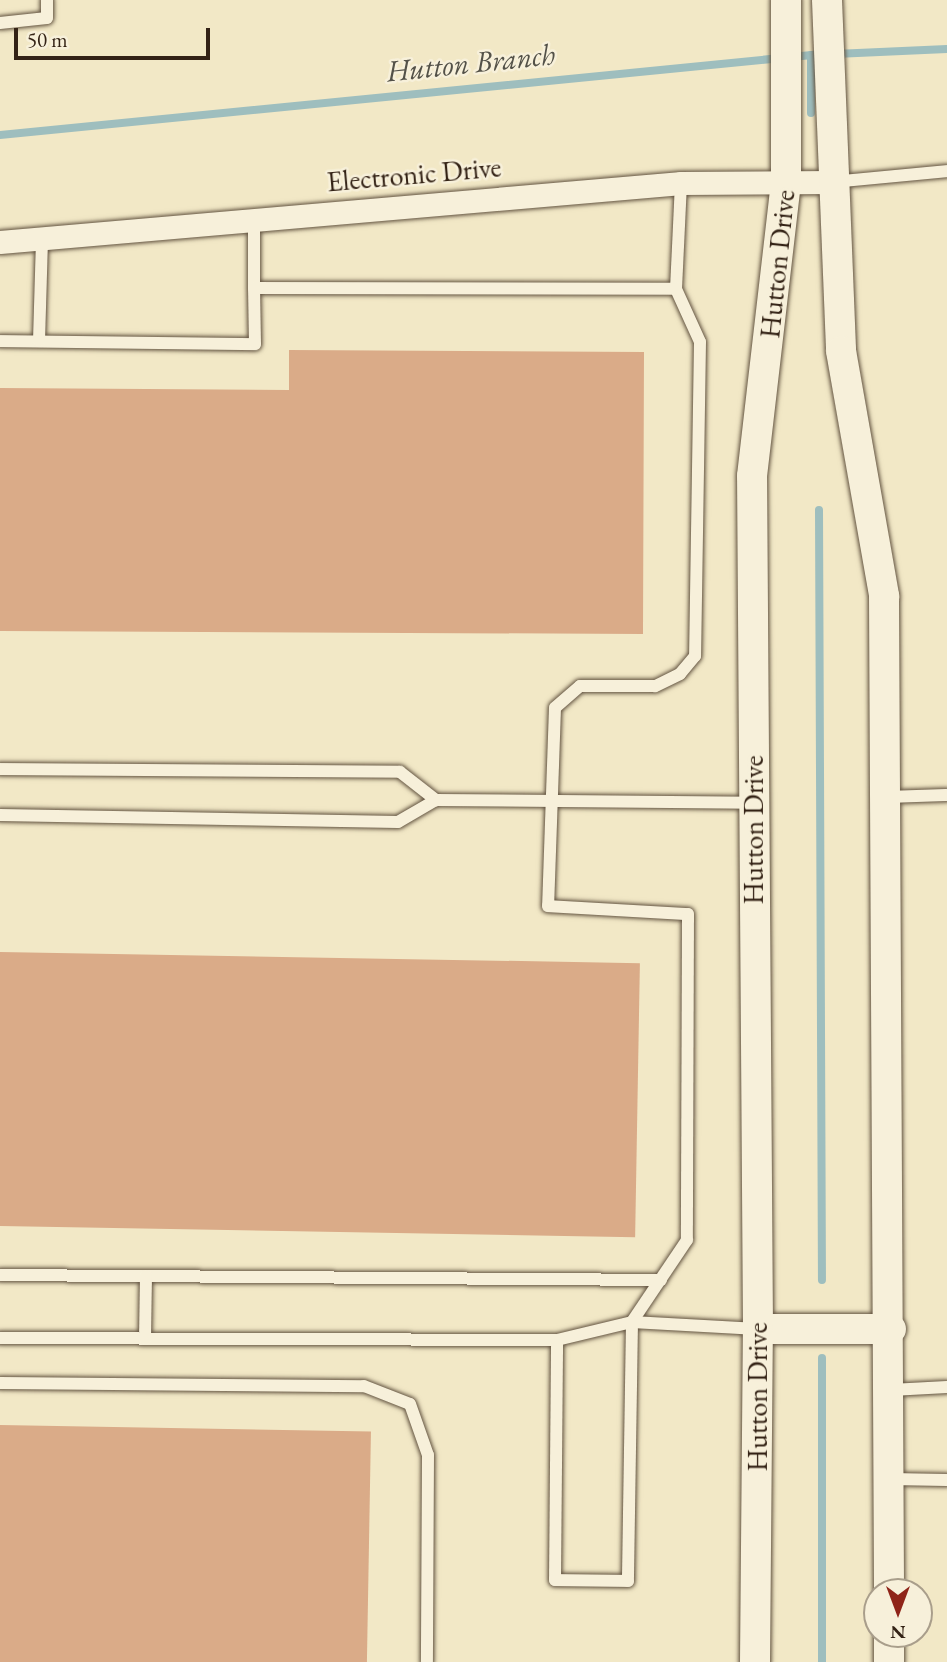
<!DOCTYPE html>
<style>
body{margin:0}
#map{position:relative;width:947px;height:1662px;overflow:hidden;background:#f2e8c6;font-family:"EB Garamond",serif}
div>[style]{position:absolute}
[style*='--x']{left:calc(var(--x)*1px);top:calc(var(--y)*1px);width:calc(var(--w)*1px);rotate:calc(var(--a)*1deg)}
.stream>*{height:8px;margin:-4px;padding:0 4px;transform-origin:4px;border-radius:4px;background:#9ebebe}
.building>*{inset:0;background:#daab88;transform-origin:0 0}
.roads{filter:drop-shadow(0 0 2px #635441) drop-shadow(0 0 2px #635441)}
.service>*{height:12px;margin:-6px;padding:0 6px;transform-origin:6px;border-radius:6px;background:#f7f0da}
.minor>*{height:23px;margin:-11.5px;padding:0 11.5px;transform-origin:11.5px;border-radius:11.5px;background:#f7f0da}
.tertiary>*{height:30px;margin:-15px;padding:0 15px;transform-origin:15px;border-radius:15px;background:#f7f0da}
span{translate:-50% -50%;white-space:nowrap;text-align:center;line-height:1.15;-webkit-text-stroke:5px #f7f0da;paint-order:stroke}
.street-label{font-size:28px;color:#332215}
.water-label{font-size:30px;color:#535148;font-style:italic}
.north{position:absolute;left:863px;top:1578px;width:70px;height:70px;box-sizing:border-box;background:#f7f0da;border:2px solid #a99e8b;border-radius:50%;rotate:180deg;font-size:19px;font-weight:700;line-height:28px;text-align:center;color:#332215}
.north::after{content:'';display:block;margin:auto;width:24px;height:32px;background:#8f2418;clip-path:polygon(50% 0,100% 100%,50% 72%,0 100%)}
.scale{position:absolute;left:14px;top:28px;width:196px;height:32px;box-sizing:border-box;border:4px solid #332215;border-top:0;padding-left:9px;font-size:21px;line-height:24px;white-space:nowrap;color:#332215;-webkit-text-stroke:5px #f7f0da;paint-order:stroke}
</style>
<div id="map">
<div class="stream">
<i style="--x:835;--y:54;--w:112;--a:-2.6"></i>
<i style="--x:811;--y:55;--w:58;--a:90"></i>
<i style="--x:0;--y:135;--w:826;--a:-5.63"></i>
<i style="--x:819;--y:510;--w:770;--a:89.78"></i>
<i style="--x:822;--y:1358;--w:304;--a:90"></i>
</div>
<div class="building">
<i style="clip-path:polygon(289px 350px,644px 352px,643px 634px,0 631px,0 388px,289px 390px)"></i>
<i style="left:0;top:952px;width:640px;height:274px;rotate:1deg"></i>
<i style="left:0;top:1425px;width:371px;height:237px;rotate:1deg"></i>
</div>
<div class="roads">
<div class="service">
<i style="--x:0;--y:23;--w:47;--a:-6.1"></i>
<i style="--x:47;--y:18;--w:18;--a:-90"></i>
<i style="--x:833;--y:182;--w:115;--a:-5.5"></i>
<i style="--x:254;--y:216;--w:72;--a:90"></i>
<i style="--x:676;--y:289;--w:106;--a:-87.3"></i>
<i style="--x:0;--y:341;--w:255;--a:0.7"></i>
<i style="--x:255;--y:344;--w:56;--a:-91"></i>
<i style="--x:254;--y:288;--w:422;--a:0.1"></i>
<i style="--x:676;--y:289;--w:58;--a:65.6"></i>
<i style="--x:700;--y:342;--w:314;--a:90.9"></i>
<i style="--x:695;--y:656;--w:23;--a:130"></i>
<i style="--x:680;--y:674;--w:28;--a:154"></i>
<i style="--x:655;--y:686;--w:75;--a:180"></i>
<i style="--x:580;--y:686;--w:33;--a:139"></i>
<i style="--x:555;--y:708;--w:198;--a:92"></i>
<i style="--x:548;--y:906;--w:140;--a:3.3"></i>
<i style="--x:688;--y:914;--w:326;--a:90.2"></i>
<i style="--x:687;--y:1240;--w:99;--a:123.9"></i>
<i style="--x:632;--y:1322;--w:259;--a:90.9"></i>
<i style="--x:628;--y:1581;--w:73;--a:-179.2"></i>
<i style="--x:555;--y:1580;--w:240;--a:-89.5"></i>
<i style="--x:39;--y:341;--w:103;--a:-88.3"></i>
<i style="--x:0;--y:769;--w:400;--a:0.4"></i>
<i style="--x:400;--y:772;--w:46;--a:37.9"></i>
<i style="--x:886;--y:797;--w:61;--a:-1.9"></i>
<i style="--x:0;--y:815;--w:398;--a:1"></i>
<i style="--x:398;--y:822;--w:44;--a:-30.1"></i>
<i style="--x:436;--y:800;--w:317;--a:0.5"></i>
<i style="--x:0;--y:1275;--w:661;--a:0.43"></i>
<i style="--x:0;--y:1338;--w:557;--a:0.21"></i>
<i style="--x:557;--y:1340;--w:77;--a:-13.5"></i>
<i style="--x:632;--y:1322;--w:126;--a:3.2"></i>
<i style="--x:145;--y:1339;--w:63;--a:-89.1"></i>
<i style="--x:0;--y:1383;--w:364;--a:0.5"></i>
<i style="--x:364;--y:1386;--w:49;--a:21.4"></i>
<i style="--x:410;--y:1404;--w:54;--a:70.6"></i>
<i style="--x:428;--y:1455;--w:207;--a:90.3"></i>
<i style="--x:891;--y:1390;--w:56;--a:-3.1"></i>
<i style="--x:890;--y:1479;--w:57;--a:1"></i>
</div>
<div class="minor">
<i style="--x:0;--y:242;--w:684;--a:-4.95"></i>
<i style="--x:681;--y:183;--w:152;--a:-0.4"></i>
</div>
<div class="tertiary">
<i style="--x:827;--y:0;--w:351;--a:87.7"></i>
<i style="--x:841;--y:351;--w:249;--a:80"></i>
<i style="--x:884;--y:596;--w:996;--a:89.71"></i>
<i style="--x:758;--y:1329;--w:133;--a:0"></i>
<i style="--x:755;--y:1662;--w:333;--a:-89.5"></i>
<i style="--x:758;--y:1329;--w:853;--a:-90.4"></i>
<i style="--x:752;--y:476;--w:294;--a:-83.4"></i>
<i style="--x:786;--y:184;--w:184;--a:-90"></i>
<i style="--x:889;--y:1662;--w:28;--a:-90"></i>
</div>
</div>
<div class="street-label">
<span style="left:414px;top:174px;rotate:-5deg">Electronic Drive</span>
<span style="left:777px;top:264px;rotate:-84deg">Hutton Drive</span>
<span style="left:753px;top:830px;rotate:-90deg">Hutton Drive</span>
<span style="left:757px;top:1397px;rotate:-90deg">Hutton Drive</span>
</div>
<div class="water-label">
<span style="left:471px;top:63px;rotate:-6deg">Hutton Branch</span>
</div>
<div class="north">N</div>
<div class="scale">50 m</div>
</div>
